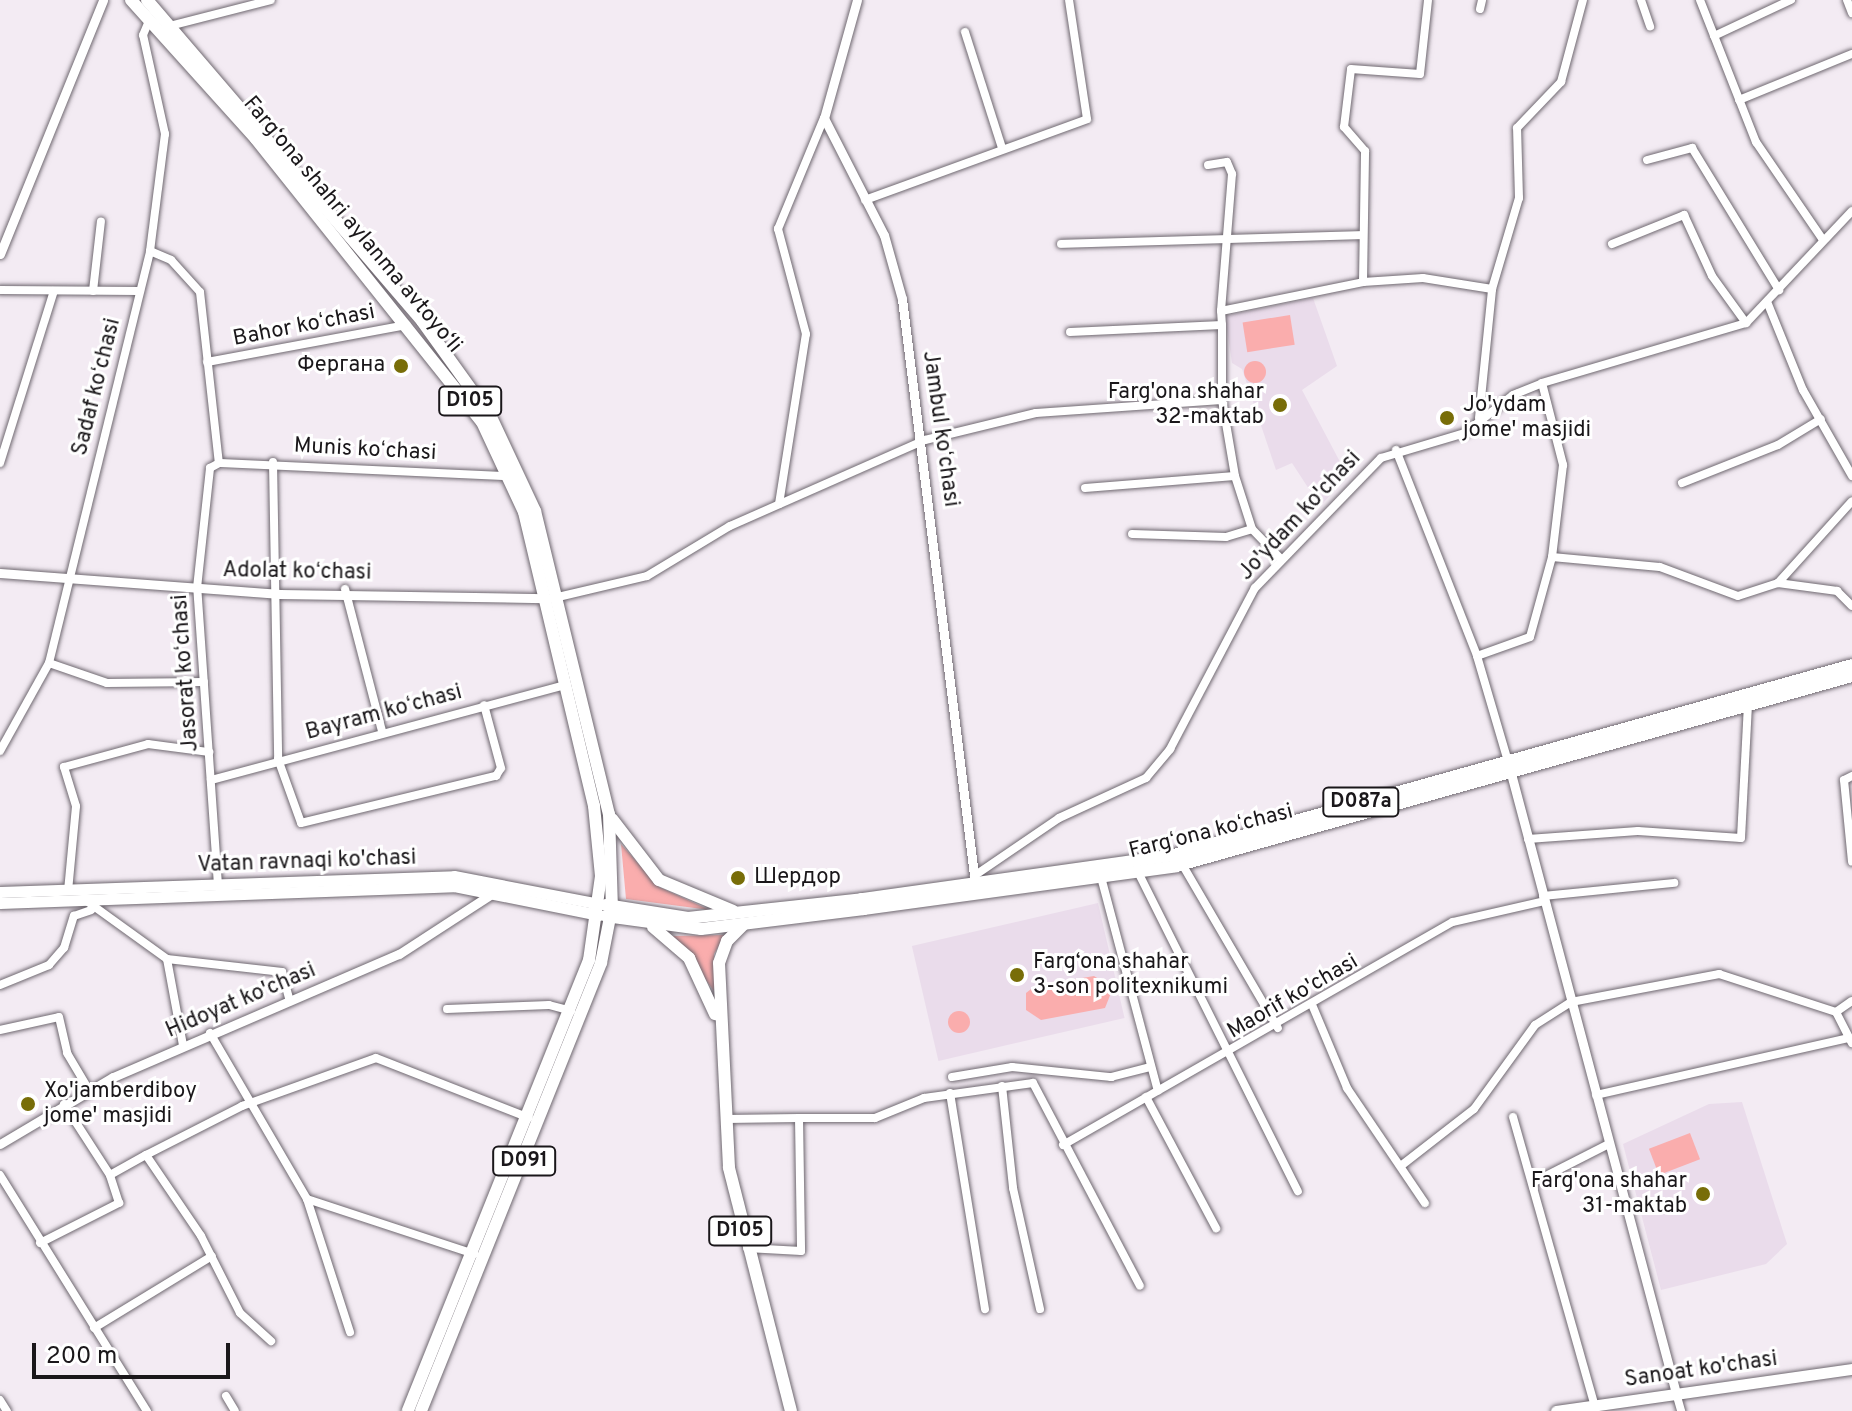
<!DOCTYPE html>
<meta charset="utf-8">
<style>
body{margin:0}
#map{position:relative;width:1852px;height:1411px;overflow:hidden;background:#f3ebf3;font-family:Overpass,sans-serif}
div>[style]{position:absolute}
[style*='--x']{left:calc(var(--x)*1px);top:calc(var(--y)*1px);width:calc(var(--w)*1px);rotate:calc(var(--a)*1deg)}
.built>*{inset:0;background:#eadceb;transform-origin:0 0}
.green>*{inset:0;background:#faadad;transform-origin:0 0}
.round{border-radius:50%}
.roads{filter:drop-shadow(0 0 2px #6f6870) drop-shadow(0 0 2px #6f6870)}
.minor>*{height:8px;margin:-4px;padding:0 4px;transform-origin:4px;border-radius:4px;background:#fff}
.tertiary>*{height:9px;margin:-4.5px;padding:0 4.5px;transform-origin:4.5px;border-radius:4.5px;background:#fff}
.secondary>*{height:11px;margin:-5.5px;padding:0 5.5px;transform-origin:5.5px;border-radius:5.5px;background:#fff}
.primary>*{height:12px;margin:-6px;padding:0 6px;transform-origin:6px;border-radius:6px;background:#fff}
.trunk>*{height:12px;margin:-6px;padding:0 6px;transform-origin:6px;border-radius:6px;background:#fff}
.dots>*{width:22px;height:22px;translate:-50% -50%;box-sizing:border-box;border:4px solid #fff;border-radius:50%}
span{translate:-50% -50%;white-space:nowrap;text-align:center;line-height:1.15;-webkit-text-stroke:6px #fff;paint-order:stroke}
.shield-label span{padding:2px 6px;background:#fff;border:2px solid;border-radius:6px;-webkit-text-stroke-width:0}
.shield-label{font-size:20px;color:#1a171a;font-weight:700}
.street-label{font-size:22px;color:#1a171a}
.poi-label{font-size:22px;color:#1a171a}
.right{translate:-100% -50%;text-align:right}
.left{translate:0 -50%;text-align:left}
.scale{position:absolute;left:32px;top:1343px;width:198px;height:36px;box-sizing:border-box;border:4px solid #1a171a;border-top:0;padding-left:10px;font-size:24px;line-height:28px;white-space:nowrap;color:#1a171a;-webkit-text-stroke:6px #fff;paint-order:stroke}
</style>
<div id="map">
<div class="built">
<i style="clip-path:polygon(1313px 298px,1337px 366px,1302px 390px,1348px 477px,1320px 506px,1292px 463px,1276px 470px,1242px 369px,1232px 363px,1225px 316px)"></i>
<i style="left:1098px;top:903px;width:118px;height:191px;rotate:77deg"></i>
<i style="clip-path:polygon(1742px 1102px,1787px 1244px,1766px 1264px,1661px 1290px,1623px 1144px,1709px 1104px)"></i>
</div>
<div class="green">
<i style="left:1290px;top:315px;width:30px;height:48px;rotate:81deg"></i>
<i class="round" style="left:1244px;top:361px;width:22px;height:22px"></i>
<i style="clip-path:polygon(621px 844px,659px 887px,710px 910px,626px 899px)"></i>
<i style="clip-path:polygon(725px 935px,714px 954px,714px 991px,673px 936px)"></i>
<i style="clip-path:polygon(1094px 976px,1113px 988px,1105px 1008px,1041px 1020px,1026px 1010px,1026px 993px,1035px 986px)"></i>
<i class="round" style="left:948px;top:1011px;width:22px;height:22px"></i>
<i style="left:1690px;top:1133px;width:28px;height:44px;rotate:69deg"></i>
</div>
<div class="roads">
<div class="minor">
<i style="--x:1641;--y:0;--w:28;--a:71"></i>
<i style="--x:1700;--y:0;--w:153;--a:68.5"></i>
<i style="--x:1756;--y:142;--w:119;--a:55.6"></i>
<i style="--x:1847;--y:0;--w:14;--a:69"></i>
<i style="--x:1480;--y:9;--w:9;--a:-77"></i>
<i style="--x:170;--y:26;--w:104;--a:-14.4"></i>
<i style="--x:965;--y:32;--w:122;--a:72.3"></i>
<i style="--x:1714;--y:36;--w:85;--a:-25.1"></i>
<i style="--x:1739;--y:100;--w:122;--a:-22.2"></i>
<i style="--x:1647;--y:160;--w:47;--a:-14.9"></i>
<i style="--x:1692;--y:148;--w:167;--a:58.5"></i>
<i style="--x:1208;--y:165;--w:19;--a:-9"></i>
<i style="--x:1227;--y:162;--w:13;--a:67"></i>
<i style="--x:1232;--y:174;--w:137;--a:94.6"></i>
<i style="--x:1221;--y:311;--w:145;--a:-11.5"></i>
<i style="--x:1363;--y:282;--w:131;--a:-89.1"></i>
<i style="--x:1365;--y:151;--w:32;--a:-131"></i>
<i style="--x:1344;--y:127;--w:58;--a:-83.1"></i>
<i style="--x:1351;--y:69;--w:69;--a:4.1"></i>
<i style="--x:1420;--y:74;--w:74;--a:-83.8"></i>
<i style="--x:865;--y:200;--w:236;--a:-20"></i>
<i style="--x:1087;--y:119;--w:120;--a:-98.6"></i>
<i style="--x:1061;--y:244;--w:300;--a:-1.7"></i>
<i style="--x:1612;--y:244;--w:78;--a:-21.9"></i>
<i style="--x:1684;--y:215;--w:67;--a:65.3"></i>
<i style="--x:1712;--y:276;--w:58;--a:54.1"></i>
<i style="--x:150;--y:251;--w:23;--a:23"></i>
<i style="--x:171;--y:260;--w:43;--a:47.8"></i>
<i style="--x:200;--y:292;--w:172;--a:83.7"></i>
<i style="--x:1363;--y:282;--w:60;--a:-3.8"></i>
<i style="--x:1423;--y:278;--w:70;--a:9.1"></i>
<i style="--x:0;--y:290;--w:139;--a:0.4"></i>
<i style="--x:93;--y:291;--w:70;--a:-83.5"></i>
<i style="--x:1768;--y:304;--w:93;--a:67.9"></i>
<i style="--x:1803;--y:390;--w:99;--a:60.3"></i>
<i style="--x:1070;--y:332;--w:152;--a:-2.6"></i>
<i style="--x:1222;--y:325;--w:14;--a:-94"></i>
<i style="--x:207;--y:362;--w:203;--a:-10.5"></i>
<i style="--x:1542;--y:383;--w:85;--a:75.6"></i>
<i style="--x:1563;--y:465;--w:93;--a:96.8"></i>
<i style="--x:1552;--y:557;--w:108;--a:5.3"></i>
<i style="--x:1660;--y:567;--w:83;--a:20.4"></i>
<i style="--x:1738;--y:596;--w:42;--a:-18"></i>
<i style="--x:1778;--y:583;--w:110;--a:-47.9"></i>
<i style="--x:1479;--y:418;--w:130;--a:-84.2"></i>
<i style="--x:1492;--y:289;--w:95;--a:-73.5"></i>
<i style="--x:1519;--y:198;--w:70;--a:-91.6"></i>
<i style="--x:1517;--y:128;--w:64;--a:-46.3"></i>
<i style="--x:1561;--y:82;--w:85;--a:-75"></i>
<i style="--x:1396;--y:450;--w:221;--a:68.5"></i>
<i style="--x:1477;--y:656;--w:109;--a:73.6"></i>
<i style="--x:273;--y:462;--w:297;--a:89"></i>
<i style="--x:278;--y:759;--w:68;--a:70.2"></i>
<i style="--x:301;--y:823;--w:201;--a:-13.6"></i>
<i style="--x:496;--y:776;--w:9;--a:-58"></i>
<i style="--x:501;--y:768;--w:65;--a:-105.1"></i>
<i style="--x:0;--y:463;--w:180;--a:-72.6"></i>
<i style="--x:219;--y:463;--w:291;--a:2.6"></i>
<i style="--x:1235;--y:476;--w:56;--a:72.2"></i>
<i style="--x:1252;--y:529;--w:40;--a:46"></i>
<i style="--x:1682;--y:483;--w:103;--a:-21.6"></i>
<i style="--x:1778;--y:445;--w:50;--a:-31.2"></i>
<i style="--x:1085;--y:488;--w:150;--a:-4.6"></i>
<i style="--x:1235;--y:476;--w:77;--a:-99.7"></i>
<i style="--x:779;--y:504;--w:172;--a:-81"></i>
<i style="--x:806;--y:334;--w:109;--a:-104.9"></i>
<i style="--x:778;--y:229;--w:120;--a:-67.5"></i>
<i style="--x:1132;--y:534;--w:94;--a:1.8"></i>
<i style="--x:1226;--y:537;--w:27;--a:-17"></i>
<i style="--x:1778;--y:583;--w:60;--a:7.7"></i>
<i style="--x:1837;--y:591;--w:21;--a:45"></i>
<i style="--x:345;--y:589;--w:147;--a:75.4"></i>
<i style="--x:558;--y:597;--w:91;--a:-13.3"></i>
<i style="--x:647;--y:576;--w:97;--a:-31.1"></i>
<i style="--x:730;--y:526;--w:213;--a:-23.8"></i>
<i style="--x:925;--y:440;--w:114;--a:-13.7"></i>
<i style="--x:1036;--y:413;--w:186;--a:-4"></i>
<i style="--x:1222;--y:400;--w:75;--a:-90"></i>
<i style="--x:1477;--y:656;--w:56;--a:-19.7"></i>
<i style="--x:1530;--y:637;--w:83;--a:-74.6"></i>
<i style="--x:49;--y:663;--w:61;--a:19"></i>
<i style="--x:107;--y:683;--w:97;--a:-0.6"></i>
<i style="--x:0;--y:751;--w:101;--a:-60.9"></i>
<i style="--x:49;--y:663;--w:424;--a:-76.2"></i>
<i style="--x:150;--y:251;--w:118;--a:-82.7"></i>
<i style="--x:165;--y:134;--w:101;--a:-102.5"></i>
<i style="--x:143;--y:35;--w:15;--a:-67"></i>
<i style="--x:1852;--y:776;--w:9;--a:153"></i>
<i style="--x:1844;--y:780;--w:82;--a:84.4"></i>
<i style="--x:211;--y:780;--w:367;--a:-15"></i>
<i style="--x:1528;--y:839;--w:110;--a:-4.2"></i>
<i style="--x:1638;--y:831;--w:103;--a:3.9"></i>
<i style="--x:1741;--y:838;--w:133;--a:-87"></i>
<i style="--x:1182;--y:864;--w:190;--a:59.7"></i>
<i style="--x:1138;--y:872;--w:357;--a:63.4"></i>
<i style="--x:974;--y:876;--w:103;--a:-34.3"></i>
<i style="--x:1059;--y:818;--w:96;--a:-24.7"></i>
<i style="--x:1146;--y:778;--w:38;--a:-50"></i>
<i style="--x:1170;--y:749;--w:182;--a:-62.2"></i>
<i style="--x:1255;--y:588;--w:181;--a:-45.9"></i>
<i style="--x:1381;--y:458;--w:88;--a:-16.6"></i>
<i style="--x:1465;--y:433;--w:61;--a:-38.4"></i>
<i style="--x:1513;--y:395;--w:31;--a:-22"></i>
<i style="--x:1542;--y:383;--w:213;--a:-16.4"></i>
<i style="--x:1746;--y:323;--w:154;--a:-46.6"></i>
<i style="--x:1101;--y:877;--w:221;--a:75.1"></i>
<i style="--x:218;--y:885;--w:298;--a:-94"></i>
<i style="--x:197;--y:588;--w:121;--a:-83.8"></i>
<i style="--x:210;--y:468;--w:10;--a:-29"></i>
<i style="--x:68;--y:891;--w:85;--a:-84.6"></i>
<i style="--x:76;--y:806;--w:41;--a:-107.1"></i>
<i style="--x:64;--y:767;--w:87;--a:-15.3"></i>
<i style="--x:148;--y:744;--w:62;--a:7.5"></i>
<i style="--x:1543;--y:896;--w:132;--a:-5.7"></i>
<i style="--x:88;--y:902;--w:97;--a:35.8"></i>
<i style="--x:167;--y:959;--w:116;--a:6.4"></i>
<i style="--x:282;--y:972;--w:28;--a:75"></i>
<i style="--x:167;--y:959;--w:87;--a:79.5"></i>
<i style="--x:0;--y:985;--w:53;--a:-22.2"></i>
<i style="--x:49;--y:965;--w:23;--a:-49"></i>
<i style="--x:64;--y:948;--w:34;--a:-73"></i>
<i style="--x:74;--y:916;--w:18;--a:-19"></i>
<i style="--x:1313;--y:1007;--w:88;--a:67.2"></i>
<i style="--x:1347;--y:1088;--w:139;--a:55.9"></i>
<i style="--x:447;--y:1009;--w:102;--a:-2.2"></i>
<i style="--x:549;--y:1005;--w:23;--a:15"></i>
<i style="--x:1836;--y:1012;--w:19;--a:-35"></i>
<i style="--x:0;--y:1030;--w:60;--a:-12.4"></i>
<i style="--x:59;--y:1017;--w:37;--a:77"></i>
<i style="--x:67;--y:1053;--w:43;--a:59.3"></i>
<i style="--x:210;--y:1033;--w:192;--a:59.7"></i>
<i style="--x:307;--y:1199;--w:176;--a:18.2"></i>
<i style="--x:952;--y:1077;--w:61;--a:-9.5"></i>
<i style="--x:1012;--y:1067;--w:100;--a:5.8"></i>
<i style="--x:1111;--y:1077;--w:40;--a:-14.4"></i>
<i style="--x:1002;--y:1086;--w:103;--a:83.8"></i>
<i style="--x:1013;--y:1188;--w:124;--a:77.4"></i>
<i style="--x:950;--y:1093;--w:219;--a:80.8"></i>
<i style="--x:1596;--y:1095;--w:259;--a:-12.7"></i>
<i style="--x:1146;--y:1097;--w:149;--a:61.9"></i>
<i style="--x:64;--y:1104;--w:85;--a:57.1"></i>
<i style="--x:110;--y:1175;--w:41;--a:-29.1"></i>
<i style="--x:146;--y:1155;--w:98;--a:55.8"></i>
<i style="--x:201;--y:1236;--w:86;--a:63.1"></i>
<i style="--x:240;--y:1313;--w:42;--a:42.1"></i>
<i style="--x:1513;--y:1117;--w:300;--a:74.2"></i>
<i style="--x:799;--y:1118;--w:76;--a:0"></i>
<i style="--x:875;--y:1118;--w:53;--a:-22.2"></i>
<i style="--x:924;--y:1098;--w:110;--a:-7.8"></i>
<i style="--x:1033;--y:1083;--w:229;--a:62.2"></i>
<i style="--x:726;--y:1119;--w:73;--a:-0.8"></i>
<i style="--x:799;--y:1118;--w:133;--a:89.1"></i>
<i style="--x:801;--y:1251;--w:54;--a:-176.8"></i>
<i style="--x:1063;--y:1145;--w:449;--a:-29.8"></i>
<i style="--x:1453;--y:922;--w:94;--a:-12.9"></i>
<i style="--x:146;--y:1155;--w:108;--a:-27"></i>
<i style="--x:242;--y:1106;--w:142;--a:-19.7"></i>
<i style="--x:376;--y:1058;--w:164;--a:21.4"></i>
<i style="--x:1402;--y:1165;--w:91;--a:-37.9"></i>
<i style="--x:1474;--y:1109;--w:104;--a:-54"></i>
<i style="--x:1535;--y:1025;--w:43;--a:-32.6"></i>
<i style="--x:1571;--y:1002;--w:151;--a:-10.7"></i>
<i style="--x:1719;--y:974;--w:123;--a:18"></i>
<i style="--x:1836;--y:1012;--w:35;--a:63"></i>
<i style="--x:0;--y:1175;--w:278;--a:58.1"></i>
<i style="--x:1534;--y:1182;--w:84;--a:-26.9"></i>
<i style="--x:307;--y:1199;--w:140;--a:72.1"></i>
<i style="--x:40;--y:1243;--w:89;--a:-26.9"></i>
<i style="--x:119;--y:1203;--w:29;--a:-108"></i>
<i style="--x:94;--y:1328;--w:138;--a:-31.4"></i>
<i style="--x:1676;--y:1393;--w:19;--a:74"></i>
<i style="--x:226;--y:1396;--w:17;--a:59"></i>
<i style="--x:0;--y:1400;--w:13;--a:58"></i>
</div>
<div class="tertiary">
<i style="--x:857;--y:0;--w:123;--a:105.6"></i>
<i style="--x:824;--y:118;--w:131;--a:62.9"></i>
<i style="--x:884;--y:235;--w:66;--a:74.3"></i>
<i style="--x:902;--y:299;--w:589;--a:82.87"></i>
<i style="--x:0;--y:254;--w:274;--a:-67.9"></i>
<i style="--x:0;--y:573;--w:281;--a:4.3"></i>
<i style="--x:280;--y:594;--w:266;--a:0.9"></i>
<i style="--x:1509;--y:766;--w:649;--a:75.09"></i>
<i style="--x:0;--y:1144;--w:131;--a:-30.7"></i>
<i style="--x:113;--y:1077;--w:311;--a:-23.3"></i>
<i style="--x:399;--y:954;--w:116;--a:-33"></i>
</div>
<div class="secondary">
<i style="--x:0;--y:892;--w:454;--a:-2"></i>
<i style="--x:454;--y:876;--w:149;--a:10.9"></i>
<i style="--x:0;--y:903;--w:454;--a:-2.1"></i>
<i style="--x:454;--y:886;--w:148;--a:11.3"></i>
<i style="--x:1556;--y:1411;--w:299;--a:-8.1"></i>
</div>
<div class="primary">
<i style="--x:862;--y:899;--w:315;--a:-8"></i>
<i style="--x:1174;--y:855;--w:704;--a:-15.65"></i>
<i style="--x:864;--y:909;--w:315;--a:-7.8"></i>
<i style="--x:1176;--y:866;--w:702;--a:-15.7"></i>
</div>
<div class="trunk">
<i style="--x:131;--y:0;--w:187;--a:48"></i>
<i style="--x:256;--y:139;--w:362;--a:51.4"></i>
<i style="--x:482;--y:422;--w:99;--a:65"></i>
<i style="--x:524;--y:512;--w:302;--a:76.6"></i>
<i style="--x:594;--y:806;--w:70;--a:84.3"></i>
<i style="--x:601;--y:876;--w:85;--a:98.1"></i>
<i style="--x:589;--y:960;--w:486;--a:111.9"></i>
<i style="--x:147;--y:0;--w:423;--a:49.4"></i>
<i style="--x:422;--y:321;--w:118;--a:54.3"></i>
<i style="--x:491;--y:417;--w:104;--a:64.9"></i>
<i style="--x:535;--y:511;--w:312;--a:76.3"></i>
<i style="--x:609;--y:814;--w:93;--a:88.2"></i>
<i style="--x:612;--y:907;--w:57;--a:101.1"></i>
<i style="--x:601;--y:963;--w:483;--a:111.9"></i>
<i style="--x:612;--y:819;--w:77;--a:52.4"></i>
<i style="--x:659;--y:880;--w:80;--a:22.7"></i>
<i style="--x:606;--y:905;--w:83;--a:9"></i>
<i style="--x:688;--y:918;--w:175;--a:-6.2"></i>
<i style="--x:862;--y:899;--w:10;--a:79"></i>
<i style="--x:864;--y:909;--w:164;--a:173"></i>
<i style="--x:701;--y:929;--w:96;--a:-172.2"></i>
<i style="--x:744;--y:924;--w:24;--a:135"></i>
<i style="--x:727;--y:941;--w:23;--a:110"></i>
<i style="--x:719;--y:963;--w:205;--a:87.2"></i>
<i style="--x:729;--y:1168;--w:251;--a:75.7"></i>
<i style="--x:653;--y:927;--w:48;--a:40.7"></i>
<i style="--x:689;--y:958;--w:62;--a:65.1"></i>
</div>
</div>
<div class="dots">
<i style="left:401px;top:366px;background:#786d08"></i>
<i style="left:1280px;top:405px;background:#786d08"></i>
<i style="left:1447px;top:418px;background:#786d08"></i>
<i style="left:738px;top:878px;background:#786d08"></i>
<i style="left:1017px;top:975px;background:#786d08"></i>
<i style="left:28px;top:1104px;background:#786d08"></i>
<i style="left:1703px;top:1194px;background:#786d08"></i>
</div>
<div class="shield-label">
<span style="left:470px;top:401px">D105</span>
<span style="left:1361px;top:802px">D087a</span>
<span style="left:524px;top:1161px">D091</span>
<span style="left:740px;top:1231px">D105</span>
</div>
<div class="street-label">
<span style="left:352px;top:225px;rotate:50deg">Farg‘ona shahri aylanma avtoyo‘li</span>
<span style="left:304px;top:326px;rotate:-11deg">Bahor koʻchasi</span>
<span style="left:97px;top:387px;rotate:-76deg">Sadaf koʻchasi</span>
<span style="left:940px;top:429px;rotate:82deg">Jambul koʻchasi</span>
<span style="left:365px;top:450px;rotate:3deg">Munis koʻchasi</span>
<span style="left:1300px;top:516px;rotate:-47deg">Jo'ydam ko'chasi</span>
<span style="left:297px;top:572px;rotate:1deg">Adolat koʻchasi</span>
<span style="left:186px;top:673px;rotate:-94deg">Jasorat koʻchasi</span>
<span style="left:384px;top:713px;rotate:-15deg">Bayram koʻchasi</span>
<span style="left:1211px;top:832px;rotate:-14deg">Fargʻona koʻchasi</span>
<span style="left:307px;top:862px;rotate:-2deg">Vatan ravnaqi ko'chasi</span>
<span style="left:1293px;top:997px;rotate:-30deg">Maorif ko'chasi</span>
<span style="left:241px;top:1001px;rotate:-23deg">Hidoyat ko'chasi</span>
<span style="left:1701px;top:1370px;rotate:-8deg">Sanoat ko'chasi</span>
</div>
<div class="poi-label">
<span class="right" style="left:385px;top:366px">Фергана</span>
<span class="right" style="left:1264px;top:405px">Farg'ona shahar<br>32-maktab</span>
<span class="left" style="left:1463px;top:418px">Jo'ydam<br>jome' masjidi</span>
<span class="left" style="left:754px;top:878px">Шердор</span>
<span class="left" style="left:1033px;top:975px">Farg‘ona shahar<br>3-son politexnikumi</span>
<span class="left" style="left:44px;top:1104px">Xo'jamberdiboy<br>jome' masjidi</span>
<span class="right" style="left:1687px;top:1194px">Farg'ona shahar<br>31-maktab</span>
</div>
<div class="scale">200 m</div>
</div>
